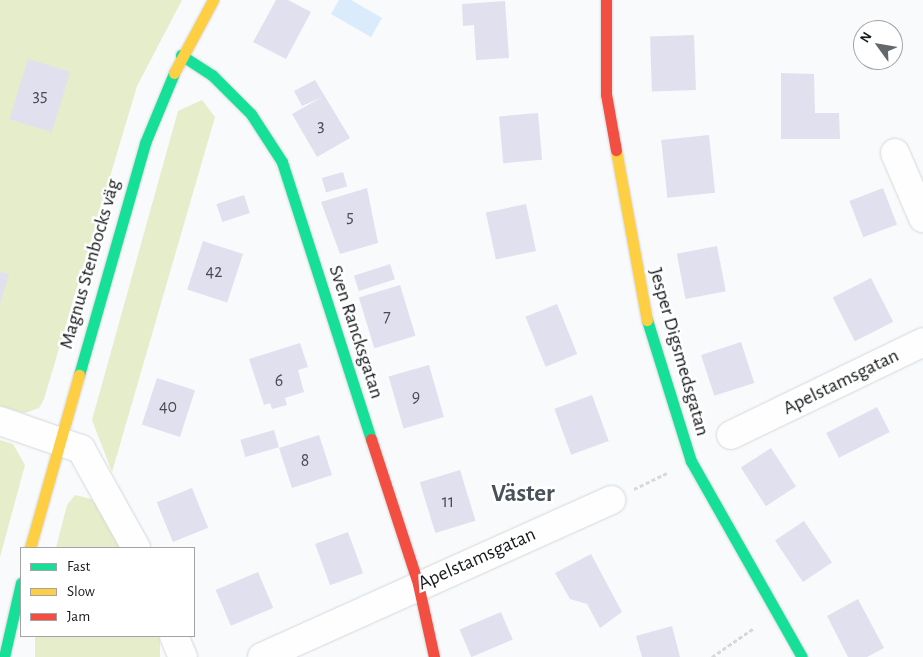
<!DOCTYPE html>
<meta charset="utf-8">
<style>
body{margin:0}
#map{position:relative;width:923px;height:657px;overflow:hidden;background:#f8fafc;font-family:"Alegreya Sans",sans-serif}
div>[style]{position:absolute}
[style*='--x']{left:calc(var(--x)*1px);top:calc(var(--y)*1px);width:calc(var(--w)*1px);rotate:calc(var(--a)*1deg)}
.green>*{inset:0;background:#e5edca;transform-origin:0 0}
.water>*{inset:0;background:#daebfb}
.building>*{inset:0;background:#e1e0ef;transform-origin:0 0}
.path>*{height:3px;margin-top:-1.5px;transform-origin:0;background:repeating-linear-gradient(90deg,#d8d8d8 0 4px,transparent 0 6.5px)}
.roads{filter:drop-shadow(0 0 1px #d5d8da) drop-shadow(0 0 1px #d5d8da)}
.street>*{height:28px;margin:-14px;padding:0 14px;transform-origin:14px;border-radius:14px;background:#fefeff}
.fast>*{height:11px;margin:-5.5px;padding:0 5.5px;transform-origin:5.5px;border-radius:5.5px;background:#16e098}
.slow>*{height:11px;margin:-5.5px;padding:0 5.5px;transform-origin:5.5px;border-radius:5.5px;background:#ffcf43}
.jam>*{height:11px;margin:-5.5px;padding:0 5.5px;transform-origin:5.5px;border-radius:5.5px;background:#f24e42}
span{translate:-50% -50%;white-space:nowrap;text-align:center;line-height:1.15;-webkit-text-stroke:5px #fff;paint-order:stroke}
.number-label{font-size:18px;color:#484b50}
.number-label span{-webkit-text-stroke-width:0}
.street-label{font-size:20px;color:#15191b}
.district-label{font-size:25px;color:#495259;font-weight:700}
.legend{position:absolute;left:20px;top:547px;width:175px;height:90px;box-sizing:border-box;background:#fff;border:1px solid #a1a3a4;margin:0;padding:6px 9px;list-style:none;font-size:15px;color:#15191b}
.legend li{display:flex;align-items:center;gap:10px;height:25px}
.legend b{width:25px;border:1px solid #a1a3a4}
.north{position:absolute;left:853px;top:20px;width:50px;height:50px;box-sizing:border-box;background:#fff;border:1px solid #a1a3a4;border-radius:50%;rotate:302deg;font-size:14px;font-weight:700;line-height:20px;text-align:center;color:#15191b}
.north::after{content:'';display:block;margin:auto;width:18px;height:22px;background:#64686a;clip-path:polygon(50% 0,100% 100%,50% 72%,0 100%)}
</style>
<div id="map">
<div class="green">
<i style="clip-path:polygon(0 0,182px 0,137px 86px,44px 399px,39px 408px,25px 413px,0 406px)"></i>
<i style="clip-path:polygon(202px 100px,215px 117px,112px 472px,92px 420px,178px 111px)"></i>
<i style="clip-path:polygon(0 440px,13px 444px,25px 465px,0 557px)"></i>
<i style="clip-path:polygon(75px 495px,91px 499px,103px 511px,120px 548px,56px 548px,67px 505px)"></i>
<i style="left:35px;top:636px;width:125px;height:22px"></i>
</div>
<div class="water">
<i style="clip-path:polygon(339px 0,351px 0,382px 18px,371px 37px,331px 14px)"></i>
</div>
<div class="building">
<i style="clip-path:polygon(276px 0,288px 0,311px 12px,286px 59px,253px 42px)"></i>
<i style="clip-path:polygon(505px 1px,509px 58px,476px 60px,474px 25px,463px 26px,462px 4px)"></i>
<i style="left:694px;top:35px;width:55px;height:44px;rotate:88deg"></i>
<i style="left:28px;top:59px;width:44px;height:63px;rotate:17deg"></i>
<i style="clip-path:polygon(781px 73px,814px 74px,815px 113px,839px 113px,840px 139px,781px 139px)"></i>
<i style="clip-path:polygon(315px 80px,350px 138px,317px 157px,292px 114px,322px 97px,302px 106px,294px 91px)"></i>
<i style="left:538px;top:113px;width:47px;height:39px;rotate:85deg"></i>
<i style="left:709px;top:135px;width:58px;height:48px;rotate:84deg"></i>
<i style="left:343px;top:172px;width:15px;height:22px;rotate:74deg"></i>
<i style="clip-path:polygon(367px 188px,378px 243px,340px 254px,321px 202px)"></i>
<i style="left:883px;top:188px;width:39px;height:36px;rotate:69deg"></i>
<i style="left:244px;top:195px;width:19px;height:29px;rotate:72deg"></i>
<i style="left:526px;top:204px;width:48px;height:41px;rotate:78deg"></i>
<i style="left:203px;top:241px;width:42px;height:51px;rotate:18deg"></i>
<i style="left:717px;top:246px;width:46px;height:41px;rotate:79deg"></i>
<i style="left:390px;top:264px;width:16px;height:38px;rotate:72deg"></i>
<i style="clip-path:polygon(0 272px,9px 274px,0 303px)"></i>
<i style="left:871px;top:278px;width:49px;height:43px;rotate:63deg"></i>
<i style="left:400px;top:285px;width:53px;height:43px;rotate:73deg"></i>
<i style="left:557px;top:304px;width:54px;height:34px;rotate:68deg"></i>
<i style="left:741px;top:342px;width:43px;height:42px;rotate:72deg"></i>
<i style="clip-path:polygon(300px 343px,308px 367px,298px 370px,304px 392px,285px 398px,287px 405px,272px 409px,270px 403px,264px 405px,249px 359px)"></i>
<i style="left:429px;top:365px;width:54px;height:42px;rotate:74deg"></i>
<i style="left:157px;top:378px;width:40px;height:49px;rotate:18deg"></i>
<i style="left:592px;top:395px;width:49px;height:40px;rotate:70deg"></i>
<i style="left:877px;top:407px;width:28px;height:57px;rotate:63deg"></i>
<i style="left:274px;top:430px;width:18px;height:35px;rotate:74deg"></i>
<i style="left:319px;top:435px;width:42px;height:42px;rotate:72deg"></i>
<i style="left:771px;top:448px;width:46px;height:36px;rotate:57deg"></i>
<i style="left:460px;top:470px;width:53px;height:42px;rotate:73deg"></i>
<i style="left:192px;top:488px;width:43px;height:38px;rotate:68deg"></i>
<i style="left:804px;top:521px;width:50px;height:35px;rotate:56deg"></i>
<i style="left:348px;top:532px;width:44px;height:35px;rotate:70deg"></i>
<i style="clip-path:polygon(591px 554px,622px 612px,600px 628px,587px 604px,570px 599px,555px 573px)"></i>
<i style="left:258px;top:572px;width:39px;height:46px;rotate:67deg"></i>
<i style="clip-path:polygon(858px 599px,884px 648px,867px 657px,848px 657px,827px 616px)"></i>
<i style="left:501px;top:612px;width:30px;height:45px;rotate:67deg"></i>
<i style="clip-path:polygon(672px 626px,680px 657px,642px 657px,636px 636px)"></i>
</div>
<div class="path">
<i style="--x:634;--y:489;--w:37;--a:-26"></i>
<i style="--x:712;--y:657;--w:51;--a:-34.6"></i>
</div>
<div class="roads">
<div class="street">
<i style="--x:895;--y:153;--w:71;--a:66.7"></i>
<i style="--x:0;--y:421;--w:86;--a:19.1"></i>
<i style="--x:81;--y:449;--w:113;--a:60.9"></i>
<i style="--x:731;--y:435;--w:213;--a:-25.8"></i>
<i style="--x:174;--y:636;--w:23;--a:67"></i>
<i style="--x:262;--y:657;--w:383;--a:-24.2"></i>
</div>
<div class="fast">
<i style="--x:181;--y:55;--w:37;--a:33"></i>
<i style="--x:212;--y:75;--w:55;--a:45"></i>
<i style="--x:251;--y:114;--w:57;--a:57.1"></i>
<i style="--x:282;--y:162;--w:291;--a:72.2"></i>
<i style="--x:647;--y:320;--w:148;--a:72.7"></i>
<i style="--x:691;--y:461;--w:225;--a:60.5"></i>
<i style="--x:79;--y:375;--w:241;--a:-74.1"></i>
<i style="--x:145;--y:143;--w:76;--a:-67.5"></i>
<i style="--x:4;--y:657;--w:76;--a:-77.1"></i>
</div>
<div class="slow">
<i style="--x:174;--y:73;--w:83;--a:-61.9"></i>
<i style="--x:616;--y:150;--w:173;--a:79.7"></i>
<i style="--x:30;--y:548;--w:180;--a:-74.2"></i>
</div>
<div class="jam">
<i style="--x:606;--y:0;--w:94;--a:90"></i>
<i style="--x:606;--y:94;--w:57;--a:79.9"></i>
<i style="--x:371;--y:439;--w:152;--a:72"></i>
<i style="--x:418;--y:584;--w:75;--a:77.6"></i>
</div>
</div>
<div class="number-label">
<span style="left:40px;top:96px">35</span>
<span style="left:321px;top:126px">3</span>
<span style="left:350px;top:217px">5</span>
<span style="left:214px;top:272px">42</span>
<span style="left:387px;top:317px">7</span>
<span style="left:279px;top:381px">6</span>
<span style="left:416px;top:397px">9</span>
<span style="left:168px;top:407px">40</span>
<span style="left:305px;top:461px">8</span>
<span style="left:448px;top:502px">11</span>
</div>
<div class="street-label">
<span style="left:90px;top:264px;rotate:-74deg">Magnus Stenbocks väg</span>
<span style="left:356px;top:332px;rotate:72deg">Sven Rancksgatan</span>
<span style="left:679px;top:352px;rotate:74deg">Jesper Digsmedsgatan</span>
<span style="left:841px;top:382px;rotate:-26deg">Apelstamsgatan</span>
<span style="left:477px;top:559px;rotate:-24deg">Apelstamsgatan</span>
</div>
<div class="district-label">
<span style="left:523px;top:494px">Väster</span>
</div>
<ul class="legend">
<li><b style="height:6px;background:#16e098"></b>Fast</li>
<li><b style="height:6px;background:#ffcf43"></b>Slow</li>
<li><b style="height:6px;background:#f24e42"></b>Jam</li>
</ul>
<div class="north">N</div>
</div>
